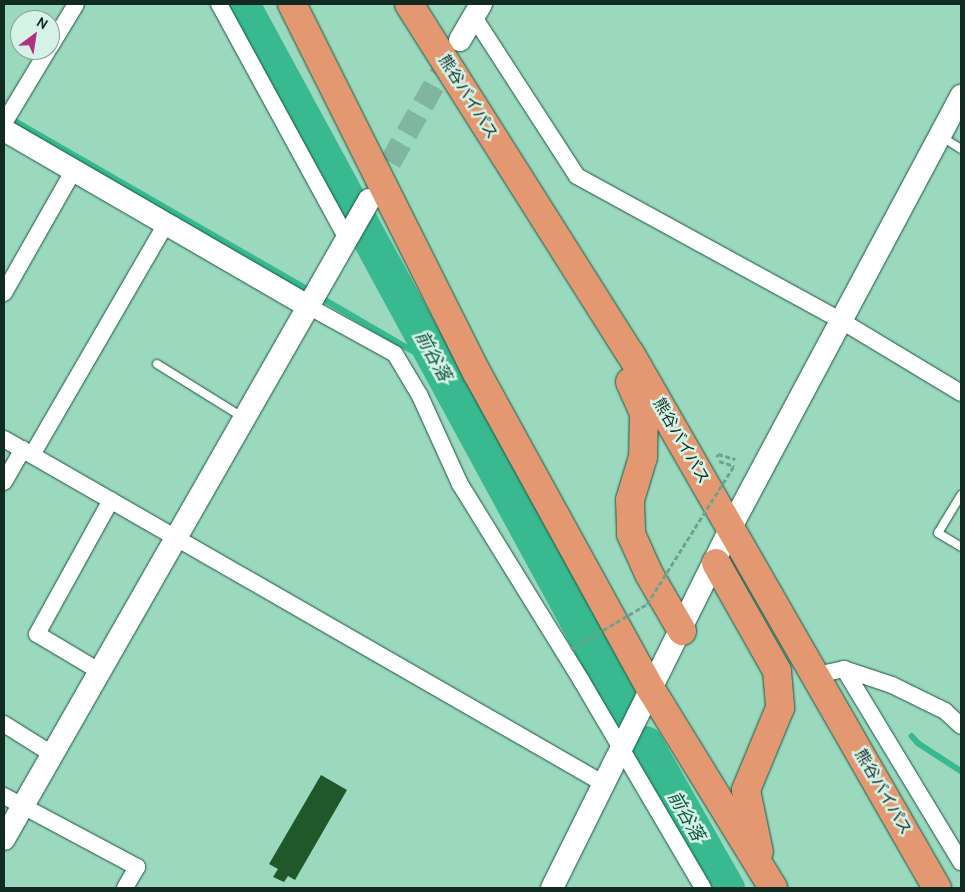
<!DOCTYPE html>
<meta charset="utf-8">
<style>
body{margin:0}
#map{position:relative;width:965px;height:892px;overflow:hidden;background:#9bd9bf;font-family:Cabin,"Noto Sans JP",sans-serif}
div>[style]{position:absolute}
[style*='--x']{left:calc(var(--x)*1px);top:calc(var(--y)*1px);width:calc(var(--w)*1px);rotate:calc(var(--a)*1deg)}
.stream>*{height:5.5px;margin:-2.75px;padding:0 2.75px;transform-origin:2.75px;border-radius:2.75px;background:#38b990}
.river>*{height:35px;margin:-17.5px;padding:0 17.5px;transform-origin:17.5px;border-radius:17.5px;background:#38b990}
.building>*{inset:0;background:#20582a}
.secondary-tunnel>*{height:22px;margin-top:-11px;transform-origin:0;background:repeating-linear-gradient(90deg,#80b6a0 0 22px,transparent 0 33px)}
.path>*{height:3px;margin-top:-1.5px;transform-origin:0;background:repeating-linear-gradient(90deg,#6fa28d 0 5px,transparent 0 7.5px)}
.roads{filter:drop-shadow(0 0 1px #175642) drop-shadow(0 0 1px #175642)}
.lane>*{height:8px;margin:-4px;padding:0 4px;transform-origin:4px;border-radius:4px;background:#fff}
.street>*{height:16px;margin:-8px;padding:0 8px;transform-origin:8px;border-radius:8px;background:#fff}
.secondary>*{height:22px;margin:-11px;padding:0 11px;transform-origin:11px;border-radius:11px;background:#fff}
.highway>*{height:28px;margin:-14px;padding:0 14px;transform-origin:14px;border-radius:14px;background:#e39872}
.path-bridge>*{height:3px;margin-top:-1.5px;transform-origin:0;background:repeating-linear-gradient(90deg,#6fa28d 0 5px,transparent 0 7.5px)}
span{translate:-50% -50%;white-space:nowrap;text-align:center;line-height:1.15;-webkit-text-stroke:5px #d4f2e5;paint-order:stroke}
.street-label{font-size:16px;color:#122b22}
.water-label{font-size:18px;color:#105640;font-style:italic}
.frame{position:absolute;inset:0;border:5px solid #122b22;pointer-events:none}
.north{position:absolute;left:10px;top:10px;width:50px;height:50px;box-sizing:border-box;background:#d4f2e5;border:1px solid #86a297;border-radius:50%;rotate:31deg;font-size:14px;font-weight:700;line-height:20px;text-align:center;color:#122b22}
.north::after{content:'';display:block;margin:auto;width:18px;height:22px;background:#b13280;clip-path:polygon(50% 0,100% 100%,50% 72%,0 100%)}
</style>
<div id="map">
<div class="stream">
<i style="--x:8;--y:117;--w:351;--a:29.9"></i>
<i style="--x:320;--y:297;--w:135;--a:30.2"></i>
<i style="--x:912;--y:736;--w:9;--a:49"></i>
<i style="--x:918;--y:743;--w:51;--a:33.1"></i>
</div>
<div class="river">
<i style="--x:242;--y:4;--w:802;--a:61.49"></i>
<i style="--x:645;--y:743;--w:167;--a:60.5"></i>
</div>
<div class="building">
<i style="clip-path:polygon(321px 775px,347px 790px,295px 880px,288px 876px,284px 882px,273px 877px,278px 869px,269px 864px)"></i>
</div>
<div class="secondary-tunnel">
<i style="--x:374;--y:191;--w:160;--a:-60.4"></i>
</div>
<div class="path">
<i style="--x:717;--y:457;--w:3;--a:-72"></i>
<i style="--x:718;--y:454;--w:18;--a:16"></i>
<i style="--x:719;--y:461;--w:16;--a:18"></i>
</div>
<div class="roads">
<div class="lane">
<i style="--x:942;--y:137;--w:22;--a:32"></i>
<i style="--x:157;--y:364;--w:100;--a:31.9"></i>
<i style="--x:961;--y:495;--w:44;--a:121.2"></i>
<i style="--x:938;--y:533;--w:27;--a:31"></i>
</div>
<div class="street">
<i style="--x:219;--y:4;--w:268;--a:61.4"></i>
<i style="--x:474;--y:17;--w:189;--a:57.1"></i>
<i style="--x:577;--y:176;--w:300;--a:28.7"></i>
<i style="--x:840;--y:320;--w:141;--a:31.1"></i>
<i style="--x:50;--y:47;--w:50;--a:-58.8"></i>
<i style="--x:4;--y:123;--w:85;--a:-58.9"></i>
<i style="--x:4;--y:293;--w:142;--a:-60.4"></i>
<i style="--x:308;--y:306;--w:99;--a:28.9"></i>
<i style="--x:395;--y:354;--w:49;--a:59.2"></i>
<i style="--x:420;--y:396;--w:97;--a:65.6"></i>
<i style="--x:460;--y:484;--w:230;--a:58.3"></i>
<i style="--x:581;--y:680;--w:241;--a:59.6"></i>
<i style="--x:4;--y:439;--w:694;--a:29.89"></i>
<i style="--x:32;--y:455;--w:267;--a:-59.9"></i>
<i style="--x:4;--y:482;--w:38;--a:-60"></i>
<i style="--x:844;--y:669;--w:226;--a:58.8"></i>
<i style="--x:99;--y:671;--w:72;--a:-149.2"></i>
<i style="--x:37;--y:634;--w:153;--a:-61.1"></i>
<i style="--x:816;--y:675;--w:29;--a:-12"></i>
<i style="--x:844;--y:669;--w:51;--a:18.4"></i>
<i style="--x:892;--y:685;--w:59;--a:26.1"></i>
<i style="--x:945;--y:711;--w:22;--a:43"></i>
<i style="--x:4;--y:724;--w:57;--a:32"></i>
<i style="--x:4;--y:796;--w:151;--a:28.1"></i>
<i style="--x:137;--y:867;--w:24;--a:120"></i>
</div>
<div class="secondary">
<i style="--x:460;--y:40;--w:42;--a:-59.7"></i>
<i style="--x:4;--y:130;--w:351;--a:30.1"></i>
<i style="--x:4;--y:839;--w:736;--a:-60.26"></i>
<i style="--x:552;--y:888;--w:403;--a:-63.6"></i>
<i style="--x:731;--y:527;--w:489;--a:-61.9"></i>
</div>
<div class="highway">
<i style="--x:292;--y:4;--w:413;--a:63.4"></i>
<i style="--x:477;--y:373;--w:363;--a:61.2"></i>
<i style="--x:652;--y:691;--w:231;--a:58.4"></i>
<i style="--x:409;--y:4;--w:413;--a:57.7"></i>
<i style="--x:630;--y:353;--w:617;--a:60.15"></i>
<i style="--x:630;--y:382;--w:34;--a:66"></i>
<i style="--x:644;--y:413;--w:44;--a:91.3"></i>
<i style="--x:643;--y:457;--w:45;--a:106.8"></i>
<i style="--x:630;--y:500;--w:34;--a:88"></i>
<i style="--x:631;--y:534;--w:44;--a:65.8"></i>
<i style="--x:649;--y:574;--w:66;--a:59.9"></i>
<i style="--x:716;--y:563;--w:124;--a:60.5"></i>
<i style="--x:777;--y:671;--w:37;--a:85"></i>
<i style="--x:780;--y:708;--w:89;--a:112.5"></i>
<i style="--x:746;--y:790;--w:63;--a:78.2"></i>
</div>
</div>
<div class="path-bridge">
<i style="--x:571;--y:649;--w:88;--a:-30.6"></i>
<i style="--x:647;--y:604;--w:163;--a:-57.8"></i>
</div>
<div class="street-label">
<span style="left:468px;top:97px;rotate:58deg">熊谷バイパス</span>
<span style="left:681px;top:441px;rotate:60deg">熊谷バイパス</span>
<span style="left:883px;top:792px;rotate:60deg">熊谷バイパス</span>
</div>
<div class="water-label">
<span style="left:433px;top:356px;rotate:61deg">前谷落</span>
<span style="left:686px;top:816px;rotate:60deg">前谷落</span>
</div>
<div class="frame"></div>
<div class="north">N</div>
</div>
